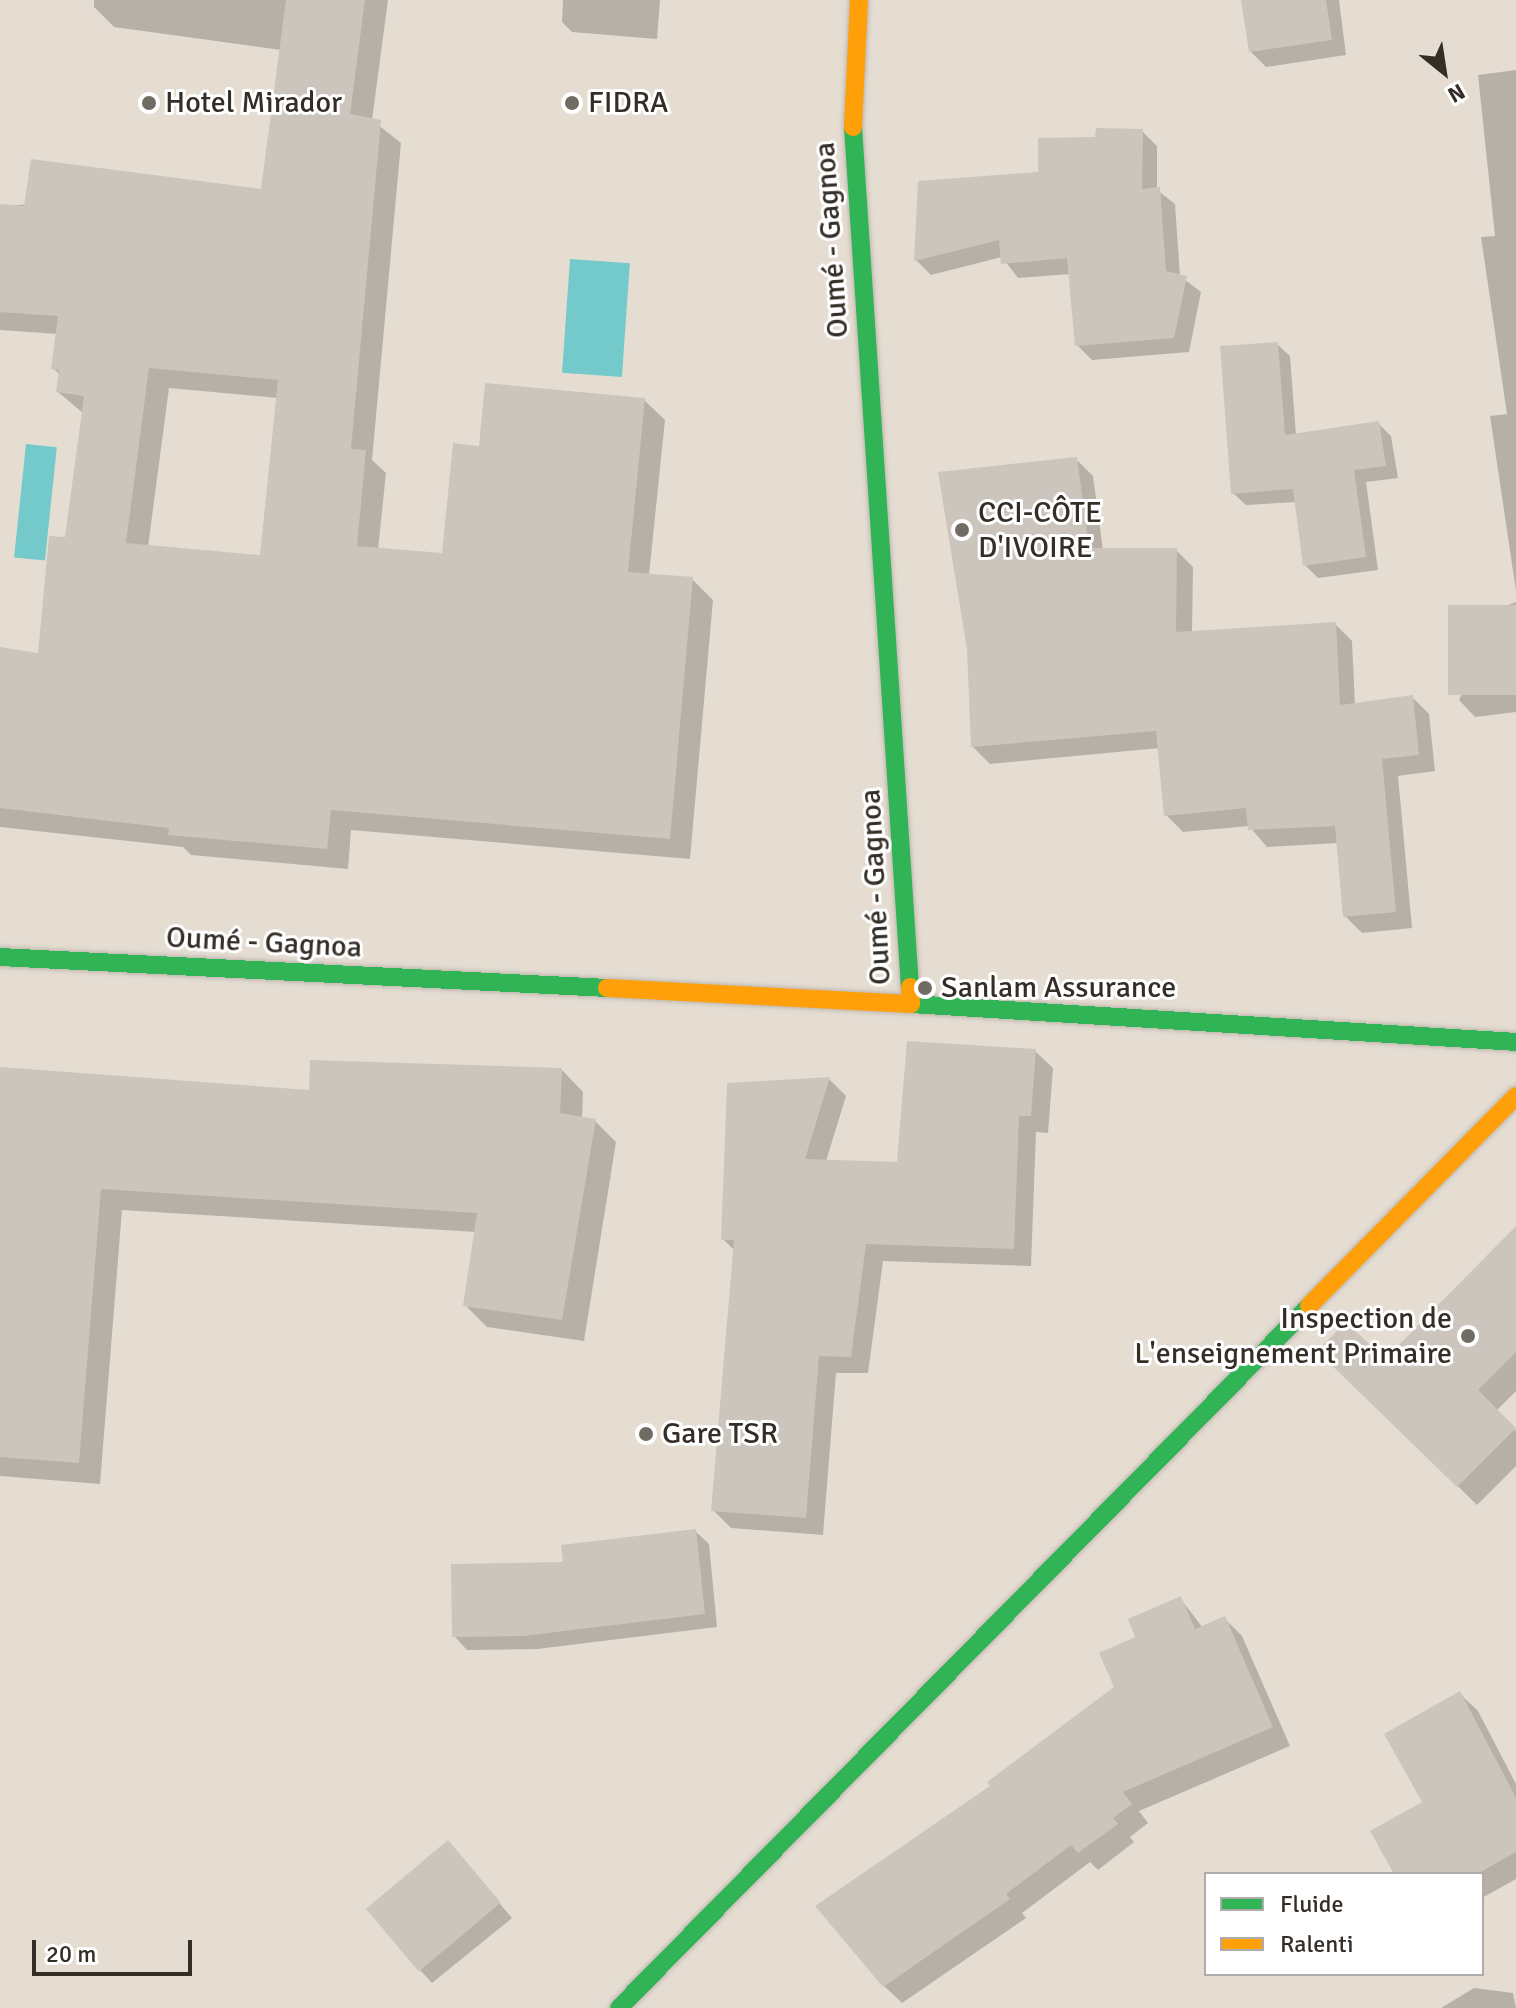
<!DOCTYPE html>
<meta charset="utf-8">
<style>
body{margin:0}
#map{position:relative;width:1516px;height:2008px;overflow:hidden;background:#e5ddd2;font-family:Signika,sans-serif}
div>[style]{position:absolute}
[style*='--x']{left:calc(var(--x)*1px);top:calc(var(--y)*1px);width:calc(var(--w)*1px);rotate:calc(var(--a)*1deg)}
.water>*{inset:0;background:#74caca;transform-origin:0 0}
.shadow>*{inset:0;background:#0003}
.building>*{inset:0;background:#ccc5bd;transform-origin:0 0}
.roads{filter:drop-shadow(0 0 2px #beb8b0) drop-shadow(0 0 2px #beb8b0)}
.fast>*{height:18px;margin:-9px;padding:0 9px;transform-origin:9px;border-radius:9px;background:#30b455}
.slow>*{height:18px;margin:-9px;padding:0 9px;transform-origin:9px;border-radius:9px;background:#ff9f0a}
.dots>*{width:22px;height:22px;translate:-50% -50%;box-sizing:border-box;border:4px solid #fff;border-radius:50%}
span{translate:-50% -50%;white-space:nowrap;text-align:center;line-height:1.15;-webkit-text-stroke:6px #fff;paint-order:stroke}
.poi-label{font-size:30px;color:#342e27}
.left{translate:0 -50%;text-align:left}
.right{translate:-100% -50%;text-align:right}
.street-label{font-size:30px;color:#342e27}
.legend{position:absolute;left:1204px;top:1872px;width:280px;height:104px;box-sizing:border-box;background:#fff;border:2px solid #aeaba9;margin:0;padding:10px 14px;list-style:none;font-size:24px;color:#342e27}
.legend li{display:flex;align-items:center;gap:16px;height:40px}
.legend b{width:40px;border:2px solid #aeaba9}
.north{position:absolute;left:1404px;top:32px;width:80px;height:80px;-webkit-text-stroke:6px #fff;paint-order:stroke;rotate:150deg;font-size:22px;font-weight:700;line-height:32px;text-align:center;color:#342e27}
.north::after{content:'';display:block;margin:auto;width:28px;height:36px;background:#342e27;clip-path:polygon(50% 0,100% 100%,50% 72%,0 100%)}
.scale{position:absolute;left:32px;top:1940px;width:160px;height:36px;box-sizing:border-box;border:4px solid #342e27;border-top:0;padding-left:10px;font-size:24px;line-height:28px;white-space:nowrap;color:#342e27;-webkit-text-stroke:6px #fff;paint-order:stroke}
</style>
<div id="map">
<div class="water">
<i style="left:570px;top:259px;width:60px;height:114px;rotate:4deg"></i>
<i style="left:26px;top:444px;width:31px;height:114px;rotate:6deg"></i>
</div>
<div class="shadow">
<i style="clip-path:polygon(evenodd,94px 0,388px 0,372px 120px,401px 143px,372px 460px,386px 473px,378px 550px,444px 555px,481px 448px,644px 400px,665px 420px,649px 575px,692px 579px,713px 600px,690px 859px,351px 830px,348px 869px,191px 855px,183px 847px,0 827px,0 649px,40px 655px,67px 540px,83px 413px,58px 392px,61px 376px,53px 368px,58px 334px,0 330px,0 206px,263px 192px,281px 50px,114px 27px,94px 7px,94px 0,169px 388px,278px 398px,262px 558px,148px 547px,169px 388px)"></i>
<i style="clip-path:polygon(563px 0,660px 0,657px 39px,572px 32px,562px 22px)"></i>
<i style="clip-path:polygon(1243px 0,1339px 0,1346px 55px,1266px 67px,1250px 51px)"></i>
<i style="clip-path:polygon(1516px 70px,1516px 591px,1490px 416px,1507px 414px,1481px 237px,1495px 236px,1478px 75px)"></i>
<i style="clip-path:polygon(1142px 131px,1157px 146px,1157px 190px,1175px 204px,1180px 276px,1201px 292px,1189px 352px,1092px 360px,1077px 345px,1071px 274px,1018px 278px,1002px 257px,931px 275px,916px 260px,1097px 139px)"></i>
<i style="clip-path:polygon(1277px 344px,1290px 356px,1296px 435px,1378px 423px,1391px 436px,1398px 478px,1366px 482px,1378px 570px,1318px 578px,1305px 565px,1297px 502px,1246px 505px,1233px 493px)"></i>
<i style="clip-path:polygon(1076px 459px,1093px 476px,1103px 550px,1176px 550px,1193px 567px,1192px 633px,1335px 624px,1352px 641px,1355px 705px,1412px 697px,1429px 714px,1435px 771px,1398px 776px,1412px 928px,1362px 933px,1345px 916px,1339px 843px,1267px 847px,1249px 826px,1183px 832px,1166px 815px,1160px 748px,990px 764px,973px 747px)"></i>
<i style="clip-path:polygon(1516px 602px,1516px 712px,1475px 717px,1459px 700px,1499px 609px)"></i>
<i style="clip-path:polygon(1035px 1051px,1053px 1068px,1048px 1133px,1036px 1132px,1031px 1266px,883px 1261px,868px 1373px,836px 1373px,823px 1535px,731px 1528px,713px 1510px,735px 1251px,723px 1239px,829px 1079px,846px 1096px,826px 1161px,899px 1164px)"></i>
<i style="clip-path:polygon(0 1069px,311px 1093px,562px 1070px,583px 1092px,582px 1119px,595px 1121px,616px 1142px,584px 1341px,487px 1327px,465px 1305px,476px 1232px,122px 1210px,100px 1484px,0 1476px)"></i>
<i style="clip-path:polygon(1516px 1229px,1516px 1391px,1496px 1411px,1516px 1431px,1516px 1466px,1477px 1505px,1320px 1351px,1385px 1362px)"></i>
<i style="clip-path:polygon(695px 1531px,709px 1544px,717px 1627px,537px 1649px,467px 1650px,454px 1636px,565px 1564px)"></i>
<i style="clip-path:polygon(1180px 1598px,1203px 1628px,1224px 1618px,1242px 1636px,1290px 1746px,1139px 1811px,1148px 1823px,1130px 1837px,1134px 1842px,1098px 1870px,1090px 1862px,1022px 1913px,1026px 1918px,902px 2003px,884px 1986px,992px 1786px,1116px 1688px,1138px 1638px)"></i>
<i style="clip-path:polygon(1460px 1694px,1478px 1711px,1516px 1784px,1516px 1879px,1482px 1898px,1482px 1874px,1397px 1874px)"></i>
<i style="clip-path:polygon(448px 1843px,512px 1918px,432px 1983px,419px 1969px)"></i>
<i style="clip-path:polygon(1474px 1988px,1513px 1993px,1516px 2008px,1441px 2008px)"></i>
</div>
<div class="building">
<i style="clip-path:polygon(evenodd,286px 0,365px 0,350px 114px,381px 120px,351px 449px,366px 450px,357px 546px,442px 553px,453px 443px,479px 446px,485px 383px,645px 398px,628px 572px,693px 577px,670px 839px,331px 810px,327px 849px,168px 835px,169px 828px,0 808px,0 647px,38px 653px,49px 536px,65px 537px,84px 396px,56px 392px,59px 370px,51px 369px,58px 316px,0 312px,0 204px,24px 206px,31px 159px,261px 189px,286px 0,149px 368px,278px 380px,260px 555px,126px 543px,149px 368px)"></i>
<i style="clip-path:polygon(1241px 0,1326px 0,1332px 40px,1249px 52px)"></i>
<i style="clip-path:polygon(1096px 128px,1143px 129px,1142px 189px,1160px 187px,1166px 271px,1187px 276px,1174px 338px,1075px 346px,1067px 258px,1001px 264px,999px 240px,914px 261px,918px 181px,1038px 172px,1038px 138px,1095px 137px)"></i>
<i style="clip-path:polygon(1278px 342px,1285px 435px,1379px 421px,1386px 466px,1354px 470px,1366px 557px,1303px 566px,1293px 489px,1231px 494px,1220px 346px)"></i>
<i style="clip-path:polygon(1077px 457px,1089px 548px,1177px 548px,1176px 632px,1336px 622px,1340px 705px,1413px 695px,1419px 755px,1382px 759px,1396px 912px,1343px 917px,1335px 826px,1248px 830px,1246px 808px,1164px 816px,1156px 731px,971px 747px,967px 649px,938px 472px)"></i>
<i style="left:1516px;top:605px;width:90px;height:68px;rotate:90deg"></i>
<i style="clip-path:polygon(907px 1041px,1036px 1049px,1031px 1116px,1019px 1116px,1014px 1249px,866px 1244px,851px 1357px,819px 1356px,806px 1518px,711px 1511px,734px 1240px,721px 1240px,727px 1083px,830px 1077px,805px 1159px,897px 1162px)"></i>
<i style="clip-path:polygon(310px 1060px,562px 1068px,560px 1113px,596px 1119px,562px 1320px,463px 1306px,477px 1213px,101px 1189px,79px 1463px,0 1457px,0 1067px,309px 1090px)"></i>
<i style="clip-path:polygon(1516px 1226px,1516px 1352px,1478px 1390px,1516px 1428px,1457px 1487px,1317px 1351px,1346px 1322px,1385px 1359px)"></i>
<i style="clip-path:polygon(696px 1529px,705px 1614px,523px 1636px,452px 1637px,451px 1564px,563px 1562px,561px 1545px)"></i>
<i style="clip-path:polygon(1181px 1596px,1195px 1629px,1225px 1616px,1273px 1727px,1123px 1792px,1132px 1804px,1113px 1818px,1118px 1824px,1078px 1853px,1071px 1845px,1006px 1894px,1010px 1899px,883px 1987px,815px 1906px,990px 1786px,987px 1782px,1114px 1687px,1099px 1653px,1135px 1637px,1128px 1619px)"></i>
<i style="clip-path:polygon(1460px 1691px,1516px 1798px,1516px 1852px,1477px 1874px,1394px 1874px,1370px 1831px,1422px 1802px,1384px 1734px)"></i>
<i style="left:448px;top:1840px;width:82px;height:107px;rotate:50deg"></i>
</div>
<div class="roads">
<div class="fast">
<i style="--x:853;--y:127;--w:862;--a:86.21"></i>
<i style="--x:0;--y:957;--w:608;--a:2.92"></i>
<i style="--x:911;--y:1004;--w:606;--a:3.59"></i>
<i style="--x:619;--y:2008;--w:984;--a:-45.49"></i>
</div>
<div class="slow">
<i style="--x:853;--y:127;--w:127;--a:-87.3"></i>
<i style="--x:607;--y:988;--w:304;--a:3"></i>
<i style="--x:911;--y:1004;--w:17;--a:-93"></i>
<i style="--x:1309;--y:1306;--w:295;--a:-45.4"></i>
</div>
</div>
<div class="dots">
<i style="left:149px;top:103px;background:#726b63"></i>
<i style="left:572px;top:103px;background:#726b63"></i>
<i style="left:962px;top:530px;background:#726b63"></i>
<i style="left:925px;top:988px;background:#726b63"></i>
<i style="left:1468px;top:1336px;background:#726b63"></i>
<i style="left:646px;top:1434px;background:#726b63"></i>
</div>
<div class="poi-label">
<span class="left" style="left:165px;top:103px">Hotel Mirador</span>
<span class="left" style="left:588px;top:103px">FIDRA</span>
<span class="left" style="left:978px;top:530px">CCI-CÔTE<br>D'IVOIRE</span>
<span class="left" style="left:941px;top:988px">Sanlam Assurance</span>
<span class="right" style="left:1452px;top:1336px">Inspection de<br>L'enseignement Primaire</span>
<span class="left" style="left:662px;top:1434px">Gare TSR</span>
</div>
<div class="street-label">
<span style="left:832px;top:240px;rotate:-94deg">Oumé - Gagnoa</span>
<span style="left:876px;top:887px;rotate:-93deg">Oumé - Gagnoa</span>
<span style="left:264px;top:943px;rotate:3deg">Oumé - Gagnoa</span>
</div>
<ul class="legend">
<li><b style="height:10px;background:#30b455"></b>Fluide</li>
<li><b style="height:10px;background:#ff9f0a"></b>Ralenti</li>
</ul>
<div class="north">N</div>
<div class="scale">20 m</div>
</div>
